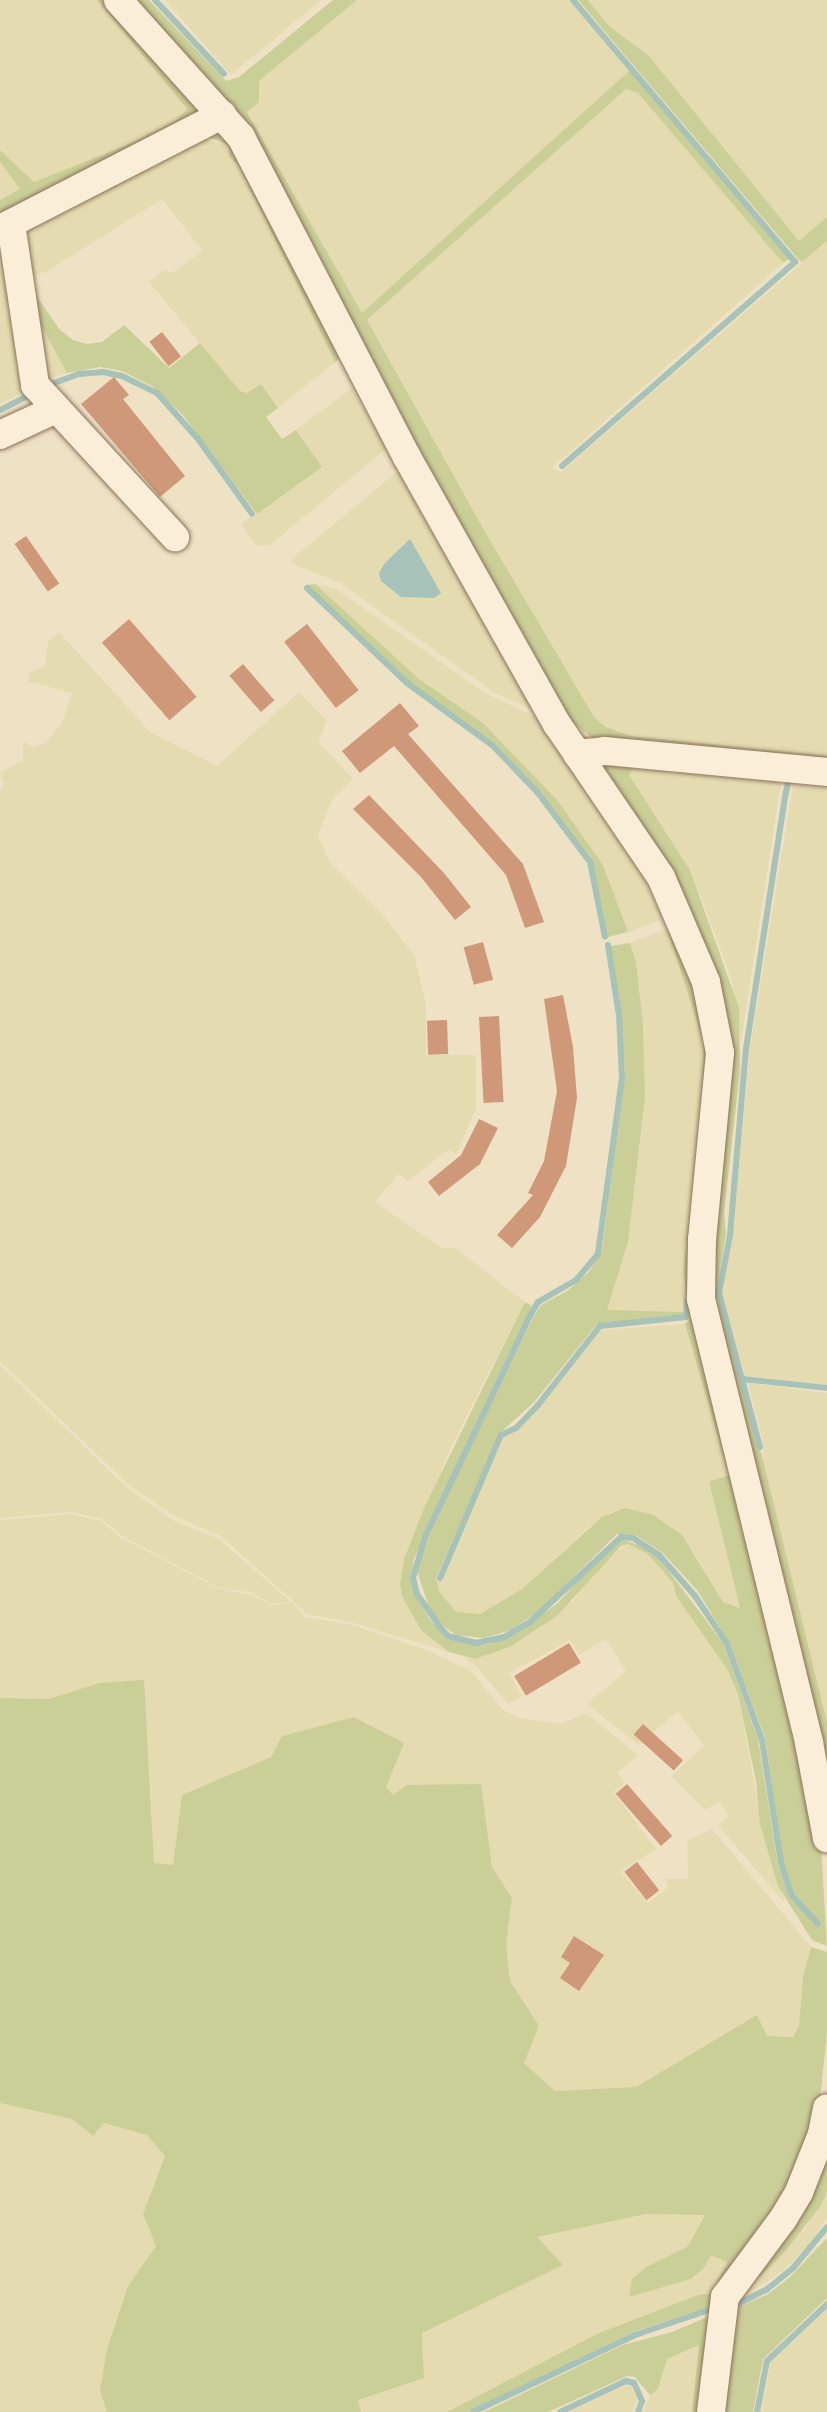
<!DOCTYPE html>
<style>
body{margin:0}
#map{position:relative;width:827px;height:2412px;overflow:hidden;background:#efe1c4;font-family:"Playfair Display",serif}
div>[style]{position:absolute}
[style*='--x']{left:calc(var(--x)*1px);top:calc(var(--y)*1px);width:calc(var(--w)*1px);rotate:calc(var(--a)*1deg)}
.farmland>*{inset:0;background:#e5dbb1}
.green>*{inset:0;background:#cace97}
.water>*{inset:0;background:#a6c2b9}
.stream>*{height:6px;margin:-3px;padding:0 3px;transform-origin:3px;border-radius:3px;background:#a6c2b9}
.building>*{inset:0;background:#cf9979;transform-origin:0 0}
.roads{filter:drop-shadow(0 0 2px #8b725a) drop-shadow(0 0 2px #8b725a)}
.minor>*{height:28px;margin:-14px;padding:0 14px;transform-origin:14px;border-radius:14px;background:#faeed8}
span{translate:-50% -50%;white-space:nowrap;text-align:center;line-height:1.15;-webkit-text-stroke:4.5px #f7ebd4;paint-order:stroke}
</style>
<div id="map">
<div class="farmland">
<i style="clip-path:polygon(0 0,97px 0,187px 109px,175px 121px,129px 144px,34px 182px,0 150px)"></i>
<i style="clip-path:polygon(165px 0,321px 0,231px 75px)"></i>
<i style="clip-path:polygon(357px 0,569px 0,630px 70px,362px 314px,247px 111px,259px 102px,259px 81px)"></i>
<i style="clip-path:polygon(588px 0,827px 0,827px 217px,800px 242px,649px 56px,609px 26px)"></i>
<i style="clip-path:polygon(626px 89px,638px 93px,783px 263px,552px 468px,561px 472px,827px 241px,827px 756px,631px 736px,606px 727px,594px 717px,484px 530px,367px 320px)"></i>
<i style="clip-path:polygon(203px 139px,229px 145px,229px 157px,238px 164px,335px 362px,278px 408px,261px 384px,247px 393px,240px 391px,149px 282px,165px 270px,172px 273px,203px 251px,162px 199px,46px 272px,29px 276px,25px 231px)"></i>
<i style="clip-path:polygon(0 162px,21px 189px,0 200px)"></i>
<i style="clip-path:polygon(0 234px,29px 389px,0 404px)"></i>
<i style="clip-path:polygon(24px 294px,67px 373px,39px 382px)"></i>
<i style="clip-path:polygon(352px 388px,386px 449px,270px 545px,257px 546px,241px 524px,322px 467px,296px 430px)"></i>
<i style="clip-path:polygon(398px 471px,535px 710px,495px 693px,339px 582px,294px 565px,291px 560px)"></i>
<i style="clip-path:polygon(315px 584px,336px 589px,485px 693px,537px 718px,638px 866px,663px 919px,628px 932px,603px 865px,558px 801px,483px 723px,419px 679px)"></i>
<i style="clip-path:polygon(59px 632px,151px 733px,217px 766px,299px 692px,327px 721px,318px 742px,353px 779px,332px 799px,318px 836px,330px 863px,382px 914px,414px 955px,426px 1003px,426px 1055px,476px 1055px,476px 1109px,456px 1155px,449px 1149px,408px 1181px,398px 1174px,375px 1202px,442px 1248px,455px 1248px,525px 1302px,454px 1441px,404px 1559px,402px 1596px,422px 1630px,449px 1652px,354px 1623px,307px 1614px,221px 1536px,176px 1517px,129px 1485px,0 1361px,0 792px,4px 785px,0 773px,23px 760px,23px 741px,33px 747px,46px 743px,62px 723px,72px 693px,28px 681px,30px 672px,45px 666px,48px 642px)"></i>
<i style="clip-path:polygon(634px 767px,782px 775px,741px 1041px,732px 982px,710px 920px,690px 870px,629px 775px)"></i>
<i style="clip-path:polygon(793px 785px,827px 788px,827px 1385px,745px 1376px,722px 1293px,733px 1234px,750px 1048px)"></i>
<i style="clip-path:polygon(667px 929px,704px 1043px,701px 1118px,683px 1271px,686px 1299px,683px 1312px,606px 1311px,628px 1242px,645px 1097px,643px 1025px,636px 962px,630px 943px)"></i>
<i style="clip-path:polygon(685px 1324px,729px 1475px,709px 1483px,740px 1608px,723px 1602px,693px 1552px,613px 1511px,588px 1528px,522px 1589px,480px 1614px,456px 1612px,439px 1591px,436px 1578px,441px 1579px,504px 1436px,518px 1430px,541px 1406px,601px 1330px)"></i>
<i style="clip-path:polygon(0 1365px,126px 1487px,174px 1521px,219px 1539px,291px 1602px,270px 1604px,251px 1592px,222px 1589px,122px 1536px,102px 1519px,70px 1512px,0 1518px)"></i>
<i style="clip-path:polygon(748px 1383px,827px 1393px,827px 1722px,763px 1460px,764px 1447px)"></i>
<i style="clip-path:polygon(71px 1514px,101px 1521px,121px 1538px,222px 1590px,251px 1595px,270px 1605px,293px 1603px,305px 1617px,353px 1625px,431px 1652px,470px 1670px,502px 1709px,519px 1718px,561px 1724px,586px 1713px,638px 1755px,617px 1773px,625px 1783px,613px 1792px,656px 1849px,620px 1871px,648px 1903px,668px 1889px,665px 1879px,688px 1879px,687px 1841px,712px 1829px,811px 1947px,803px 1978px,799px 2026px,793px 2037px,766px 2036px,756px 2016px,636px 2087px,555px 2091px,524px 2063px,539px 2026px,510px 1981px,506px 1944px,512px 1898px,492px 1867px,481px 1784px,393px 1795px,386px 1787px,369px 1724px,354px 1717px,282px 1736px,271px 1757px,182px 1795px,173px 1865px,154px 1863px,148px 1741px,99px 1683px,49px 1699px,0 1698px,0 1520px)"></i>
<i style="clip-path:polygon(628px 1544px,648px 1554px,674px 1584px,676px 1596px,727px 1669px,738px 1694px,758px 1804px,784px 1902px,718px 1825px,729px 1817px,719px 1802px,705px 1810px,671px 1776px,704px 1746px,678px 1711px,639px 1745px,587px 1704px,626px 1671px,606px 1639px,579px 1655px,570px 1640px,509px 1673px,522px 1696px,508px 1704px,476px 1666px,462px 1657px,475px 1659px,512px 1646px,537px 1631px,574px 1600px,605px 1560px)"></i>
<i style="clip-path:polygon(0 2103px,72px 2119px,93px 2136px,104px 2123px,147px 2135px,165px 2156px,143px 2214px,156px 2246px,144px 2264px,100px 2391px,107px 2412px,0 2412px)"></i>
<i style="clip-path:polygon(827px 2192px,827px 2218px,812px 2241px,784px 2270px,735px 2303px,804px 2230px)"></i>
<i style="clip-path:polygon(646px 2214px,705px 2214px,687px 2247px,646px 2267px,629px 2296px,691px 2279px,704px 2268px,711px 2255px,727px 2262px,712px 2293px,698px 2295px,599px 2333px,447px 2412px,361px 2412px,357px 2400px,424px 2378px,422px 2333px,562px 2265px,536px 2237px)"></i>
<i style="clip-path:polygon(827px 2308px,827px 2412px,761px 2412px,771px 2362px)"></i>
<i style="clip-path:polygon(700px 2345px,692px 2412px,643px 2412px,650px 2395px,658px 2389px,667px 2359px)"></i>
<i style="clip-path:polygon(630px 2384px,637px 2399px,632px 2412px,568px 2412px)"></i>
</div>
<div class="green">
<i style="clip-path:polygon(97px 0,108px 0,205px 109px,0 220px,0 200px,20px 189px,0 162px,0 150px,34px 182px,129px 144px,175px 121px,187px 109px)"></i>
<i style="clip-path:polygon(130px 0,149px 0,226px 81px,239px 77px,333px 0,357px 0,259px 81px,259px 102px,247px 112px,362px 313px,630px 70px,789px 259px,783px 263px,638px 93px,626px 89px,367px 320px,484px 530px,594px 717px,606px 727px,631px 736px,827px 756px,827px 768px,595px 740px,567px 718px,308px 250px)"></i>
<i style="clip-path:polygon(578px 0,588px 0,609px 26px,649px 56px,799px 241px,827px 217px,827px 241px,802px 262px,798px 259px)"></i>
<i style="clip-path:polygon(224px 131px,347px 353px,335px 362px,238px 164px,229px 157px,229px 145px,211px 138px,178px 142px)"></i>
<i style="clip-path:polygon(31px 288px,60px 330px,73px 340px,87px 344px,102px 342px,124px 325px,169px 368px,200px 343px,240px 391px,247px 393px,261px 384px,278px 408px,266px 417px,282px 439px,296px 430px,322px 467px,257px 514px,182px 414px,152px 386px,122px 371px,100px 367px,67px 373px,24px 294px)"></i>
<i style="clip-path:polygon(315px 584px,419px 679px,483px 723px,558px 801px,603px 865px,628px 932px,608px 937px,593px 865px,539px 790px,494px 743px,408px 682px,307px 585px)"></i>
<i style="clip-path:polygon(600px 765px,634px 767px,629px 775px,690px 870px,739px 1008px,740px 1070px,724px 1213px,726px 1234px,716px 1294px,763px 1460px,827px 1722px,827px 1787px,711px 1306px,727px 1061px)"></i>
<i style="clip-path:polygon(667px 929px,677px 929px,711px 1022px,697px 1233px,821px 1845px,827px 1946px,812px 1940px,778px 1886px,760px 1824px,756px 1781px,738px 1694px,727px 1669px,676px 1596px,674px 1584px,648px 1554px,628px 1544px,621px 1546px,557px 1616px,512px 1646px,475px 1659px,449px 1652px,421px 1630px,402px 1596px,400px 1584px,404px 1559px,425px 1506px,525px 1302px,532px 1306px,414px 1559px,411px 1579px,417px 1599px,431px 1621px,447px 1636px,467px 1644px,485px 1645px,515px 1634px,558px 1603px,601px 1555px,620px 1539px,645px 1547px,658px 1557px,723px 1643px,758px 1739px,778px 1865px,789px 1895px,813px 1921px,813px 1915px,793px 1891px,783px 1861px,765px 1737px,728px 1640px,697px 1590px,662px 1552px,635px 1535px,617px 1534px,538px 1612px,511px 1630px,484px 1638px,456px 1635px,442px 1625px,429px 1607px,417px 1571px,419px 1558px,470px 1445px,534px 1316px,541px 1305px,567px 1291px,588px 1273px,602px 1251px,625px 1070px,611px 946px,630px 943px,636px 962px,643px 1025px,645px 1097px,628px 1242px,607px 1310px,683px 1312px,683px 1315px,597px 1324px,535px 1401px,500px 1433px,436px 1578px,439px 1591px,456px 1612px,480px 1614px,522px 1589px,602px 1517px,625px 1508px,653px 1515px,682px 1535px,723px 1602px,740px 1608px,709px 1482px,729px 1475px,685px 1324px,690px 1319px,683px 1271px,701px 1118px,704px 1043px)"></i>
<i style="clip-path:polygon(144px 1680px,154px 1863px,173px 1865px,182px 1795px,271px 1757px,282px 1736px,354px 1717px,404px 1743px,386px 1787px,393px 1795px,407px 1785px,481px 1784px,492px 1867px,512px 1898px,506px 1944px,510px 1981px,539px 2026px,524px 2063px,555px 2091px,636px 2087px,757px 2015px,767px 2036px,793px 2037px,799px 2026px,803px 1978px,811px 1947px,827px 1952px,827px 2033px,816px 2136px,719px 2304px,636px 2331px,468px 2412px,447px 2412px,599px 2333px,698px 2295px,712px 2293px,727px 2262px,711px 2255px,704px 2268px,691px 2279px,629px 2297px,632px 2279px,646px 2267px,687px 2247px,705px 2215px,646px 2214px,537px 2237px,563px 2265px,422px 2333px,424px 2378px,358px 2400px,361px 2412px,107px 2412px,100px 2391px,107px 2349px,128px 2286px,156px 2246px,143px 2214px,165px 2156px,147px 2135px,104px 2123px,93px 2136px,72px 2119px,0 2103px,0 1698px,49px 1699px,99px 1683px)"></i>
<i style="clip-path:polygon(827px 2148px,827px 2192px,820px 2207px,784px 2253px,748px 2288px)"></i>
<i style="clip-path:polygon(827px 2238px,827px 2298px,763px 2359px,753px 2412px,721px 2412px,731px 2311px,768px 2294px,789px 2278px)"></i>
<i style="clip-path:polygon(712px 2315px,701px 2412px,692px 2412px,699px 2345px,667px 2359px,658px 2389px,650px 2395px,635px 2377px,627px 2376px,548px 2412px,484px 2412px,623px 2345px,672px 2332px)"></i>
</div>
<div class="water">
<i style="clip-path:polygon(410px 539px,441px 593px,434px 598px,401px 597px,381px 581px,379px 573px,385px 563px)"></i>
</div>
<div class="stream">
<i style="--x:155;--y:0;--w:101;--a:47"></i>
<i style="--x:46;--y:386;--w:35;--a:-20"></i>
<i style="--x:79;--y:374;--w:24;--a:-5"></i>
<i style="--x:103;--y:372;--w:19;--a:12"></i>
<i style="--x:122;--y:376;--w:39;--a:26"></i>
<i style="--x:157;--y:393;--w:62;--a:48.3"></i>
<i style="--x:198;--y:439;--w:92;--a:54.2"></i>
<i style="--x:0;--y:410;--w:36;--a:-27"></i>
<i style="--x:562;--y:466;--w:310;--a:-41.2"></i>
<i style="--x:795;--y:262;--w:343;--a:-130.3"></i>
<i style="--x:307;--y:588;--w:138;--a:43.5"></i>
<i style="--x:407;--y:683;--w:107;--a:36.2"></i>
<i style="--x:493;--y:746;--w:65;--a:46.2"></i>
<i style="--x:538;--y:793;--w:86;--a:53"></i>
<i style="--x:590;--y:862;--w:76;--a:78.7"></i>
<i style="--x:608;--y:945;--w:71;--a:81.1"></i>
<i style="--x:619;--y:1015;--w:63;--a:87.3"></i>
<i style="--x:622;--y:1078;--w:178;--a:97.8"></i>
<i style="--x:598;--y:1254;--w:34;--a:130"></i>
<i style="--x:576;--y:1280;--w:44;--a:149.9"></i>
<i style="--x:538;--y:1302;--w:16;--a:120"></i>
<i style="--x:530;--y:1316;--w:245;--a:115.4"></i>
<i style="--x:425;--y:1537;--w:43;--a:106.3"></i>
<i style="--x:413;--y:1578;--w:16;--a:76"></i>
<i style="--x:417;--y:1594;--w:39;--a:55"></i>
<i style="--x:439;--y:1626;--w:13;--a:48"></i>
<i style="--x:448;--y:1636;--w:29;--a:14"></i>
<i style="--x:476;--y:1643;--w:29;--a:-12"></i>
<i style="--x:504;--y:1637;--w:30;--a:-30"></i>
<i style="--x:530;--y:1622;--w:125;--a:-43"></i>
<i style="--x:621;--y:1537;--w:12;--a:5"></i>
<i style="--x:633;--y:1538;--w:31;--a:33"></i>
<i style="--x:659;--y:1555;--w:55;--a:48.7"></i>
<i style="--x:695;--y:1596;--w:55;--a:56"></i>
<i style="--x:726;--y:1642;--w:104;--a:69.8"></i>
<i style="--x:762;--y:1740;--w:124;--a:81.2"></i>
<i style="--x:781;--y:1863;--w:33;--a:72"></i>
<i style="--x:791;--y:1894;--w:40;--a:48"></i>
<i style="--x:742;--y:1379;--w:85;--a:6"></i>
<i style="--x:760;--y:1447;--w:159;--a:-104.9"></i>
<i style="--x:719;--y:1293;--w:59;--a:-79.3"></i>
<i style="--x:730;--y:1235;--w:187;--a:-85.1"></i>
<i style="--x:746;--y:1049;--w:260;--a:-81.2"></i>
<i style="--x:786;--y:792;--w:13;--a:-77"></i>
<i style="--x:789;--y:779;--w:5;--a:11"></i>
<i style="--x:440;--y:1578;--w:155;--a:-66.9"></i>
<i style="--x:501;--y:1435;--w:17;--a:-25"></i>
<i style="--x:516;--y:1428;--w:32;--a:-46"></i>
<i style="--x:538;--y:1405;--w:100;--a:-51.9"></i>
<i style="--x:600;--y:1326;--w:86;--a:-6"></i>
<i style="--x:686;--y:1317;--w:16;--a:-86"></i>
<i style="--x:734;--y:2306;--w:36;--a:-27"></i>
<i style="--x:766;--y:2290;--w:35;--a:-39"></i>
<i style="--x:793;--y:2268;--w:53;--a:-50.3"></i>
<i style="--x:473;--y:2412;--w:179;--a:-25.4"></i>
<i style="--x:635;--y:2335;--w:78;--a:-18.7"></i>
<i style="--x:560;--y:2412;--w:73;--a:-25.2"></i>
<i style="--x:626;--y:2381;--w:8;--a:14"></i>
<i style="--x:634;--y:2383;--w:20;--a:66"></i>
<i style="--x:642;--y:2401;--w:12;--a:110"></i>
<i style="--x:757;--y:2412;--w:52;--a:-78.9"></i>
<i style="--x:767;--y:2361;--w:83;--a:-43.5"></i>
</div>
<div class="building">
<i style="left:162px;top:332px;width:31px;height:16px;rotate:52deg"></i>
<i style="clip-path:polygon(114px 377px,129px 395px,123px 399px,185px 476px,160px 497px,81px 404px)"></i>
<i style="left:26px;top:536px;width:58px;height:14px;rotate:55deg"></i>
<i style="left:129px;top:619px;width:103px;height:36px;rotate:49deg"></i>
<i style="left:307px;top:624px;width:84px;height:29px;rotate:52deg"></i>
<i style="left:243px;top:664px;width:48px;height:18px;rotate:49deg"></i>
<i style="clip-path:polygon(400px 703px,419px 726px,408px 734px,523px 864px,544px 922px,525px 928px,506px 875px,394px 746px,360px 773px,342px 751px)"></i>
<i style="clip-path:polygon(369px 795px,444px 873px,471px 907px,455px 920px,421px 877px,353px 809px)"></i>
<i style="left:483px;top:942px;width:39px;height:20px;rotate:75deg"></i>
<i style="clip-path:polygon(563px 995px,573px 1047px,577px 1098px,566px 1166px,540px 1217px,512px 1248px,497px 1235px,533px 1195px,528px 1193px,544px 1161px,557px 1091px,544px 999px)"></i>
<i style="left:499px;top:1016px;width:86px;height:20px;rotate:87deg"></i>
<i style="left:447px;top:1020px;width:34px;height:20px;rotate:88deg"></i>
<i style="clip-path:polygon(479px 1119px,498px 1128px,480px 1164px,439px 1196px,428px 1182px,461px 1155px)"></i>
<i style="left:569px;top:1643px;width:23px;height:64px;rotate:59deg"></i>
<i style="left:643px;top:1724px;width:54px;height:14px;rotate:42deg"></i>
<i style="left:627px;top:1784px;width:69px;height:15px;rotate:49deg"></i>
<i style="left:637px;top:1862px;width:36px;height:16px;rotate:52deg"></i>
<i style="clip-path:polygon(574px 1936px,604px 1955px,579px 1991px,560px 1978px,570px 1963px,561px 1957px)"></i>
</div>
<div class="roads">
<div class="minor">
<i style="--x:118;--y:0;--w:184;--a:48.1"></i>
<i style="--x:241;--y:137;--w:360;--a:62.6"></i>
<i style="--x:407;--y:457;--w:306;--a:60.7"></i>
<i style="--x:557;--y:724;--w:185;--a:55.8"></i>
<i style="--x:661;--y:877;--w:114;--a:66.8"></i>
<i style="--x:706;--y:982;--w:72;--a:78.8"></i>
<i style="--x:720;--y:1053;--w:187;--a:95.5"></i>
<i style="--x:702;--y:1239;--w:60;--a:91"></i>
<i style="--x:701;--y:1299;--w:457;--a:76.3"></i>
<i style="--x:809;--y:1743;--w:97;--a:79.3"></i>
<i style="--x:11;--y:224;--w:163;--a:81.5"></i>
<i style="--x:35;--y:385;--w:207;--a:47.4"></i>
<i style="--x:0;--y:229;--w:250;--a:-27.2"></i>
<i style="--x:0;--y:435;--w:62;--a:-24.9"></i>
<i style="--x:577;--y:754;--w:28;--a:-6"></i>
<i style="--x:605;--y:751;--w:223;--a:5.4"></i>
<i style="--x:711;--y:2412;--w:116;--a:-83.1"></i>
<i style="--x:725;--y:2297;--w:97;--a:-53.4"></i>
<i style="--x:783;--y:2219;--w:31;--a:-59"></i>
<i style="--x:799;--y:2192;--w:62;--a:-68.4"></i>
<i style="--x:822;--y:2134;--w:26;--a:-79"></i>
</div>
</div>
</div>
